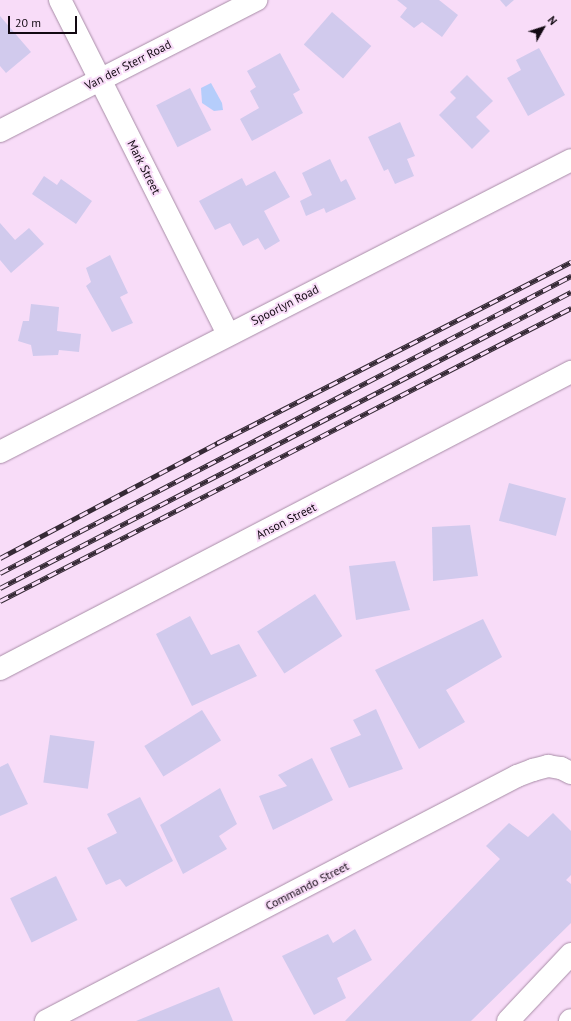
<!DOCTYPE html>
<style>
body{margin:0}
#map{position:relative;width:571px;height:1021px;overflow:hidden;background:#f8dcf8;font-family:"PT Sans",sans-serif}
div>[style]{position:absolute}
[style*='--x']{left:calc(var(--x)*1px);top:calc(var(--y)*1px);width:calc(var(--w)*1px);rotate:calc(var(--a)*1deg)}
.water>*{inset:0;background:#b5cdfb}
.building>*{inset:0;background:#d1caed;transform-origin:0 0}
.roads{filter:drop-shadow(0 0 1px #a88da7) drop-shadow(0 0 1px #a88da7)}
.street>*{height:22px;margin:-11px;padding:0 11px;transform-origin:11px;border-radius:11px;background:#fff}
.primary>*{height:22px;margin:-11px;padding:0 11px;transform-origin:11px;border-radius:11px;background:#fff}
.rail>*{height:4.5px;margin-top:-2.25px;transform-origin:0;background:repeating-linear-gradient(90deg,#f8dcf8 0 9px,#352935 0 18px);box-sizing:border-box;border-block:1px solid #352935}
span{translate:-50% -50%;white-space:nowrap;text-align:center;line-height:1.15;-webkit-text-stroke:4px #f8dcf8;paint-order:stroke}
.street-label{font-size:12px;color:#120912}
.north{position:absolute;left:523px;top:8px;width:40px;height:40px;-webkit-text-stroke:3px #f8dcf8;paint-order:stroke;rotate:51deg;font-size:11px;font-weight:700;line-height:16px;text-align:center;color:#120912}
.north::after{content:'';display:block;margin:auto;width:14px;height:18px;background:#120912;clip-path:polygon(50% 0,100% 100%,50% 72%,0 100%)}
.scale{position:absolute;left:8px;top:16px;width:69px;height:18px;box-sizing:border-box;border:2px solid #120912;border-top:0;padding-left:5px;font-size:12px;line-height:14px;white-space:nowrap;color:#120912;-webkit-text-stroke:3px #f8dcf8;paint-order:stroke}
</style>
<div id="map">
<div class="water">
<i style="clip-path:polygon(211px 83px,222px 103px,223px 110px,214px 111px,202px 103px,201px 88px)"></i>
</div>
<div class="building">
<i style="clip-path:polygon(397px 0,439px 0,458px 15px,442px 37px,422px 22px,414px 28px,400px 17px,407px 8px)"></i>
<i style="clip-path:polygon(500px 0,514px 0,506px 7px)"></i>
<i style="left:332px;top:12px;width:52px;height:43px;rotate:41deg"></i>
<i style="clip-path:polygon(0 16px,31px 52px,6px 73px,0 66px)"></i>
<i style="clip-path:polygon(539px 48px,565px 95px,528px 116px,507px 78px,521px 70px,516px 60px)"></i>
<i style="clip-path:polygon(280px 53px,300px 90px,293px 94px,303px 113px,252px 141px,240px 119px,259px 108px,250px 91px,256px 87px,247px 71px)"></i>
<i style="clip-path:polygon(467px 75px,493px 101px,476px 117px,490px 131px,472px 149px,439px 115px,456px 98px,450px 92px)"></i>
<i style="left:190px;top:88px;width:47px;height:38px;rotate:63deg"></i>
<i style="clip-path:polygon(400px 122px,415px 156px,407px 159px,414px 176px,395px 184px,388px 169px,384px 171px,368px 137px)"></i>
<i style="clip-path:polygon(330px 159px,341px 182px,346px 179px,356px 199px,326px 213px,324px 208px,306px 216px,300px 201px,312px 195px,302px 173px)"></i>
<i style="clip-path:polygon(275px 171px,290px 197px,264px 211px,280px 241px,265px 250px,258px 238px,243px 246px,230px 223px,215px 230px,199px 201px,242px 178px,246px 186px)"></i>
<i style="clip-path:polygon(44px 176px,57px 185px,61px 179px,92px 201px,76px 224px,32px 194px)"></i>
<i style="clip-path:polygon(0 223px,15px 240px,29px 228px,44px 244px,11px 273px,0 260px)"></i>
<i style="clip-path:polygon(110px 255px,128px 293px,120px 297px,133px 323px,112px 332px,86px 286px,91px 282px,86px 268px)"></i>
<i style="clip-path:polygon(31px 304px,59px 307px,57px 331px,81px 334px,79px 352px,59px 350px,58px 355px,33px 356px,31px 345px,18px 341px,23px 321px,29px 321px)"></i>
<i style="left:509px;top:483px;width:59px;height:39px;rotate:15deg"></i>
<i style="clip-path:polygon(470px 525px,478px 576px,433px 581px,432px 527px)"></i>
<i style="clip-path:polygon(395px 561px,410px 610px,356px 620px,349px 566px)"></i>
<i style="left:315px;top:594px;width:50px;height:69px;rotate:57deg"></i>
<i style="clip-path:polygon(190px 616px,211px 655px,239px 644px,257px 676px,192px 706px,156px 634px)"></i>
<i style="clip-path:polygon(483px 619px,502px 657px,446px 690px,465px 722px,419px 749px,375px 670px)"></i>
<i style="clip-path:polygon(376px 709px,403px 769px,349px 788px,330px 748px,361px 735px,353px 720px)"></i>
<i style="left:202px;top:710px;width:36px;height:68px;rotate:58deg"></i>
<i style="left:50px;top:735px;width:45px;height:48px;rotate:8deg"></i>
<i style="clip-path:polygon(312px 758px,333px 800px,273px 830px,259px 796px,287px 786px,278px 775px)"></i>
<i style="clip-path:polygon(8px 763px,28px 804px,0 816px,0 767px)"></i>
<i style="clip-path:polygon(220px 788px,237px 824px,219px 836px,227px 849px,183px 874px,160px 825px)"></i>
<i style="clip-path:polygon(140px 797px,173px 861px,126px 887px,120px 879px,106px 885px,87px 848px,117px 833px,107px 814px)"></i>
<i style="clip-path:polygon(553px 813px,571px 831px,571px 875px,566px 880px,571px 884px,571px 923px,471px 1021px,345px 1021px,500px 859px,486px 846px,509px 823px,528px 837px)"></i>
<i style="left:56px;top:876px;width:49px;height:51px;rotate:64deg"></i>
<i style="clip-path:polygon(355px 929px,372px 960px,337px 978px,346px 998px,314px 1015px,282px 956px,328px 934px,333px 943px)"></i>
<i style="clip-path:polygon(219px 987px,233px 1021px,136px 1021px)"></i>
</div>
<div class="roads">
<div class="street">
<i style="--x:60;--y:0;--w:374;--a:63.3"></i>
<i style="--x:0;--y:131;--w:288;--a:-27.1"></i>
<i style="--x:0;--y:452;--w:641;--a:-27.08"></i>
<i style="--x:0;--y:669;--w:644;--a:-27.48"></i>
<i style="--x:46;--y:1021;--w:531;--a:-27.48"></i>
<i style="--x:517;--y:776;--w:17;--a:-21"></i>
<i style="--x:533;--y:770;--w:16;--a:-15"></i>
<i style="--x:548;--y:766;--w:13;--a:9"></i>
<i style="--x:561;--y:768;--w:11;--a:27"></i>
<i style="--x:508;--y:1021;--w:92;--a:-46.8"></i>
</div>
<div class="primary">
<i style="--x:570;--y:1021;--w:1;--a:-45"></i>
</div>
</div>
<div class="rail">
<i style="--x:0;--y:558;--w:246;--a:-27.9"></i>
<i style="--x:217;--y:443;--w:398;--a:-27.1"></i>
<i style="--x:0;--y:573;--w:644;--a:-27.48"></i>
<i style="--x:0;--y:588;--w:643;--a:-27.4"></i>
<i style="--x:0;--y:601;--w:642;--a:-27.16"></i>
</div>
<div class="street-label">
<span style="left:128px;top:65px;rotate:-27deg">Van der Sterr Road</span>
<span style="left:144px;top:167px;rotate:63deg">Mark Street</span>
<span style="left:285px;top:305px;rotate:-27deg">Spoorlyn Road</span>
<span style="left:286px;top:521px;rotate:-27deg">Anson Street</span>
<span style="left:307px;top:886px;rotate:-27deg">Commando Street</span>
</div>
<div class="north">N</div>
<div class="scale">20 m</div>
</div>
